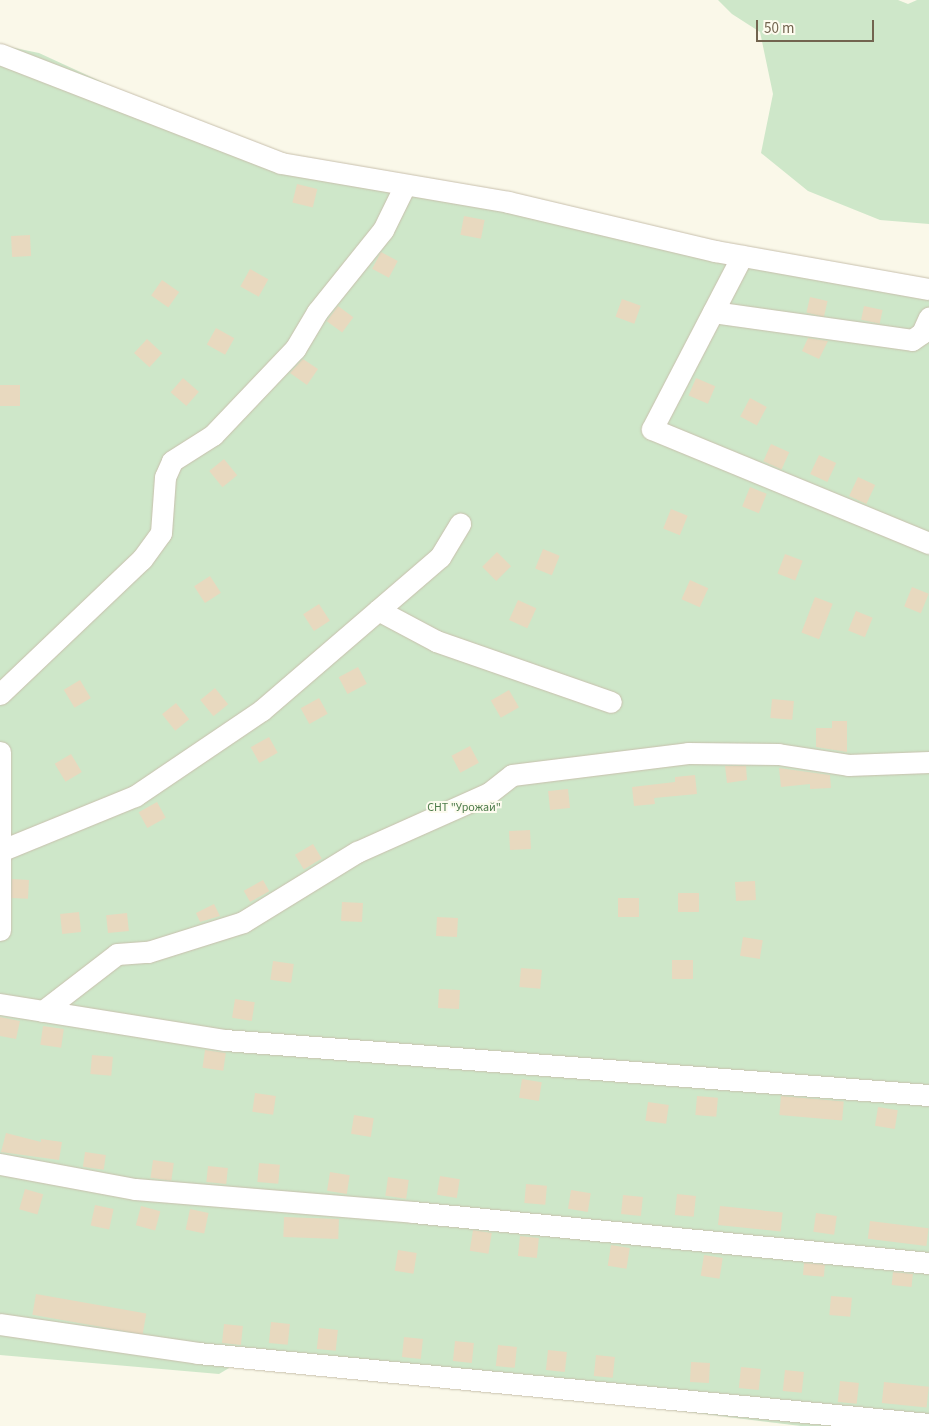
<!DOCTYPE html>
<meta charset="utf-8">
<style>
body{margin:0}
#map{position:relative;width:929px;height:1426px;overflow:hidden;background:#faf8e9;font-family:"Source Sans 3",sans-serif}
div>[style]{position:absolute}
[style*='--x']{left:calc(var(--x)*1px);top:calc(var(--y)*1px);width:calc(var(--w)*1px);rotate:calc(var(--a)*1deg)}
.green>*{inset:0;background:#cee7c9}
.building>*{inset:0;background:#e8d9bf;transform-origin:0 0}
.roads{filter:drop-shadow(0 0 1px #c8c0ad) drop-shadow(0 0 1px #c8c0ad)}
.minor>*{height:21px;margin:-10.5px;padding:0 10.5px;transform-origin:10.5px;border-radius:10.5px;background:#fff}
span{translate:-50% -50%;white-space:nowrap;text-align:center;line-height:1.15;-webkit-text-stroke:4px #fdfbef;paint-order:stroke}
.park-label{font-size:12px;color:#4e7c4b}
.scale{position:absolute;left:756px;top:20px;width:118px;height:22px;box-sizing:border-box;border:2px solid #72644f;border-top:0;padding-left:6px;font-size:15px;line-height:18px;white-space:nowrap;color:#72644f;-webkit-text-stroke:4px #fdfbef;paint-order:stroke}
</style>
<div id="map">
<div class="green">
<i style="clip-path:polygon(718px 0,898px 0,908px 4px,917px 0,929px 0,929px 224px,880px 220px,808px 191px,761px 153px,773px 94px,760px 32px,732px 14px)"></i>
<i style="clip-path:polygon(0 45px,39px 53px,258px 154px,929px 289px,929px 1426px,801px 1426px,0 1326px)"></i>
<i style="clip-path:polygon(0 1330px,226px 1362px,229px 1368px,219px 1374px,0 1355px)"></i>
</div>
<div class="building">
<i style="left:297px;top:184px;width:21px;height:19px;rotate:14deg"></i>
<i style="left:464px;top:216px;width:21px;height:19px;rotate:11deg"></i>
<i style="left:30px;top:235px;width:21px;height:19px;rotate:87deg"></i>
<i style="left:381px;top:252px;width:19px;height:19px;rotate:28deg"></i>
<i style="left:250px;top:269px;width:21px;height:20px;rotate:29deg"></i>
<i style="left:162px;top:280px;width:21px;height:19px;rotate:35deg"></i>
<i style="left:810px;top:297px;width:18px;height:16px;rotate:13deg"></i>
<i style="left:622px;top:299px;width:20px;height:19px;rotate:20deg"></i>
<i style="left:338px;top:306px;width:19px;height:19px;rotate:36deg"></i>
<i style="left:864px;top:306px;width:19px;height:14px;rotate:12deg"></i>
<i style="left:216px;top:328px;width:21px;height:19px;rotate:29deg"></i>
<i style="clip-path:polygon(808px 338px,828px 341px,819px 359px,802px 351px)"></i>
<i style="left:147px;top:339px;width:21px;height:19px;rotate:43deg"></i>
<i style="clip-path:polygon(303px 359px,318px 369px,307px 385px,290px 373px)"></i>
<i style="left:183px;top:378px;width:21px;height:19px;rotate:41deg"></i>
<i style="left:696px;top:378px;width:21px;height:19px;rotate:23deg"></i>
<i style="left:20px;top:385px;width:21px;height:20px;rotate:90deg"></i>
<i style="left:750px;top:398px;width:19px;height:21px;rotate:28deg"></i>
<i style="left:771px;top:444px;width:20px;height:19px;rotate:24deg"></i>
<i style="left:819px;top:455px;width:19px;height:21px;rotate:25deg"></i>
<i style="left:224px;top:459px;width:21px;height:19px;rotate:51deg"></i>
<i style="left:858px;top:477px;width:19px;height:21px;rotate:25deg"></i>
<i style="left:750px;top:487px;width:18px;height:21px;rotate:22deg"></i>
<i style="left:671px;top:509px;width:18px;height:21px;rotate:22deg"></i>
<i style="left:543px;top:549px;width:18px;height:21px;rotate:22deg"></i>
<i style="left:497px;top:552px;width:20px;height:21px;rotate:45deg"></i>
<i style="left:785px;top:554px;width:19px;height:21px;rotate:21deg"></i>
<i style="left:210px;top:576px;width:20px;height:19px;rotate:57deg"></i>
<i style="left:690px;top:580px;width:20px;height:21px;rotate:24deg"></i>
<i style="left:912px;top:587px;width:18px;height:21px;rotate:22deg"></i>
<i style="left:815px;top:597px;width:19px;height:38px;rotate:21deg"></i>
<i style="left:518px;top:600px;width:20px;height:22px;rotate:24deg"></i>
<i style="left:319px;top:604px;width:20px;height:19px;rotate:57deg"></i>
<i style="left:856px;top:611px;width:18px;height:21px;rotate:22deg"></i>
<i style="left:358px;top:667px;width:19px;height:22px;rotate:62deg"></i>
<i style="left:80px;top:680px;width:21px;height:19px;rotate:59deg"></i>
<i style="left:215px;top:688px;width:21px;height:19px;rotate:51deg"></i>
<i style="left:509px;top:690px;width:20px;height:21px;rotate:60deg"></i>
<i style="left:319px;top:698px;width:18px;height:21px;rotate:61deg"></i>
<i style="left:772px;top:699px;width:22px;height:19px;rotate:5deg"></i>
<i style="left:176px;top:703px;width:21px;height:18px;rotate:51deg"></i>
<i style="clip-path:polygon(832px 721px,847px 721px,847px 752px,816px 747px,816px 728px,832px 728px)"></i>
<i style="left:269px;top:737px;width:18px;height:21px;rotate:61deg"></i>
<i style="left:470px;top:746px;width:19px;height:21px;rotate:62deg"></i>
<i style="left:71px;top:754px;width:21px;height:19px;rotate:59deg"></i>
<i style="clip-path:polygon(725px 766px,746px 766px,747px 780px,727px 783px)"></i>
<i style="clip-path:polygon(779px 768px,830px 775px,831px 788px,810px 789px,810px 784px,781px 787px)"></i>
<i style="clip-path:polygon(695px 775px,697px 794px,654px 798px,655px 804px,634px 806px,632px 787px,675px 782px,675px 777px)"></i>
<i style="left:568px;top:789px;width:19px;height:20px;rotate:84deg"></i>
<i style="left:157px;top:802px;width:18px;height:21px;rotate:61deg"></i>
<i style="left:530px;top:830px;width:19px;height:21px;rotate:87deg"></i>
<i style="left:313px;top:844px;width:17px;height:21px;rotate:59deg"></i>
<i style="left:12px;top:879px;width:17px;height:19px;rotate:3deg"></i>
<i style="left:263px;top:880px;width:13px;height:22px;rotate:61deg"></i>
<i style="left:755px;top:881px;width:19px;height:20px;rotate:87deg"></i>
<i style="left:678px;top:893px;width:21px;height:19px"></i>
<i style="left:618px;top:898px;width:21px;height:19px"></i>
<i style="left:342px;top:902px;width:21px;height:19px;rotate:3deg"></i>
<i style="clip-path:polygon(214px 904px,220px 916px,200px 922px,196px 913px)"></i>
<i style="left:79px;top:912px;width:20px;height:19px;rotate:84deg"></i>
<i style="left:127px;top:913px;width:18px;height:21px;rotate:84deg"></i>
<i style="left:437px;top:917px;width:21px;height:19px;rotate:3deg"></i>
<i style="left:743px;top:937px;width:20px;height:19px;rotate:9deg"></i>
<i style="left:672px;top:960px;width:21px;height:19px"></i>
<i style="left:273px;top:961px;width:21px;height:19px;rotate:8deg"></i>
<i style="left:521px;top:968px;width:21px;height:19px;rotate:5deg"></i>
<i style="left:439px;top:989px;width:21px;height:19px;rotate:3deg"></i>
<i style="left:235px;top:999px;width:20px;height:19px;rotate:9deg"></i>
<i style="clip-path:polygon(0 1017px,20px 1021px,16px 1039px,0 1036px)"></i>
<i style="left:43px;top:1026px;width:21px;height:19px;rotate:8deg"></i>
<i style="left:205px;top:1050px;width:21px;height:18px;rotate:8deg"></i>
<i style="left:92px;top:1055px;width:21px;height:19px;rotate:5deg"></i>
<i style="left:522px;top:1079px;width:20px;height:19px;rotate:9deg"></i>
<i style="left:255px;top:1093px;width:21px;height:19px;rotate:8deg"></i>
<i style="left:697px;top:1096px;width:21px;height:19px;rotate:5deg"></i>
<i style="left:781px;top:1096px;width:63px;height:19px;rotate:5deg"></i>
<i style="left:648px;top:1102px;width:21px;height:19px;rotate:8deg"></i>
<i style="left:878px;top:1107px;width:20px;height:19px;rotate:9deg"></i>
<i style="left:354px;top:1115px;width:20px;height:19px;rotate:9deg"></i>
<i style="clip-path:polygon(6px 1133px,41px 1142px,41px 1139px,62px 1142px,59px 1160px,1px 1152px)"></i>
<i style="left:85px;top:1152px;width:21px;height:15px;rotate:8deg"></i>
<i style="left:153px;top:1160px;width:21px;height:18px;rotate:8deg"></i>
<i style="left:259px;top:1163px;width:21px;height:19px;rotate:5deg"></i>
<i style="left:208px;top:1166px;width:20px;height:16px;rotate:6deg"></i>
<i style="left:330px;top:1172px;width:20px;height:19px;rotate:9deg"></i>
<i style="left:440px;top:1176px;width:20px;height:19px;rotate:9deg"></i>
<i style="left:388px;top:1177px;width:21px;height:19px;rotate:8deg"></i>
<i style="left:526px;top:1184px;width:21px;height:19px;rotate:5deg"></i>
<i style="left:25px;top:1189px;width:19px;height:21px;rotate:16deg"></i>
<i style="left:571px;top:1190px;width:20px;height:19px;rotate:9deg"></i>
<i style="left:677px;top:1194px;width:19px;height:21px;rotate:6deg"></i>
<i style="left:623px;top:1195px;width:20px;height:19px;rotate:6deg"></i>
<i style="left:95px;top:1205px;width:19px;height:21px;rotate:12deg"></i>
<i style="left:141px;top:1206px;width:20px;height:20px;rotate:15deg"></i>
<i style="left:720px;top:1206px;width:63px;height:19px;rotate:6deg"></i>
<i style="left:190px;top:1209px;width:19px;height:21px;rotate:12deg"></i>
<i style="left:816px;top:1213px;width:21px;height:19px;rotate:8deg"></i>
<i style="left:284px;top:1217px;width:55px;height:20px;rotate:2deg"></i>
<i style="left:870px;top:1221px;width:59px;height:18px;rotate:7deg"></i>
<i style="left:473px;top:1230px;width:19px;height:21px;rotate:9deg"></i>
<i style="left:520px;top:1236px;width:19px;height:20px;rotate:6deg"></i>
<i style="left:611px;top:1245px;width:19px;height:21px;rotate:9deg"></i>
<i style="left:398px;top:1250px;width:19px;height:21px;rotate:9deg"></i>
<i style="left:704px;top:1255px;width:19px;height:21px;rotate:9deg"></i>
<i style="left:804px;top:1263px;width:21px;height:12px;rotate:5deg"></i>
<i style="left:893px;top:1272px;width:20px;height:13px;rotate:6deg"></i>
<i style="left:36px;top:1294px;width:112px;height:21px;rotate:10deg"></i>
<i style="left:831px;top:1296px;width:21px;height:19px;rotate:5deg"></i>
<i style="left:271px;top:1322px;width:19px;height:21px;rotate:6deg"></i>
<i style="left:224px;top:1324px;width:19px;height:19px;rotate:6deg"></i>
<i style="left:319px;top:1328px;width:19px;height:21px;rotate:6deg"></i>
<i style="left:404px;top:1337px;width:19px;height:20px;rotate:6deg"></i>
<i style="left:455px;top:1341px;width:19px;height:20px;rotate:6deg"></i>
<i style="left:498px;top:1345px;width:19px;height:21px;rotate:6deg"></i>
<i style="left:548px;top:1350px;width:19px;height:20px;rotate:6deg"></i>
<i style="left:596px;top:1355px;width:19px;height:21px;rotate:6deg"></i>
<i style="left:691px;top:1362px;width:19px;height:20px;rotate:3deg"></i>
<i style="left:741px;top:1367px;width:20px;height:21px;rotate:6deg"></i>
<i style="left:785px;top:1370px;width:19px;height:21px;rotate:6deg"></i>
<i style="left:840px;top:1381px;width:19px;height:21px;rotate:6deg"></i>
<i style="left:884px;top:1382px;width:45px;height:21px;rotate:6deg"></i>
</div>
<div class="roads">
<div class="minor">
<i style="--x:0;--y:54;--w:301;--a:21.2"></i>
<i style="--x:281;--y:163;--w:230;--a:9.7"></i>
<i style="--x:508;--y:202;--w:213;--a:13.3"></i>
<i style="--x:715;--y:251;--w:217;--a:10.1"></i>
<i style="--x:742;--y:256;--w:195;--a:117.5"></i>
<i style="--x:652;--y:429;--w:300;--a:22.4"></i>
<i style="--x:713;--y:312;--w:201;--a:8"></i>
<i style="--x:912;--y:340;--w:12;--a:-35"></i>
<i style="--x:922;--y:333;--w:17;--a:-66"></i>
<i style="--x:378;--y:610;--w:66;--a:28.1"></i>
<i style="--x:436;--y:641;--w:185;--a:19.2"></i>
<i style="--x:0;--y:694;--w:196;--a:-43.6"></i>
<i style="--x:142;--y:559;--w:32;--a:-54"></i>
<i style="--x:161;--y:533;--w:56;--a:-85.9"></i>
<i style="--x:165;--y:477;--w:17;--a:-66"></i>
<i style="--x:172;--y:461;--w:49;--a:-32.4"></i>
<i style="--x:213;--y:435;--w:119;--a:-46.4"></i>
<i style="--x:295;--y:349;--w:43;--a:-59.3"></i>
<i style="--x:317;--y:312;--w:105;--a:-51.2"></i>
<i style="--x:383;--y:230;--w:50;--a:-63.9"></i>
<i style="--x:0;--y:752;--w:178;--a:90"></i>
<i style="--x:0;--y:851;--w:146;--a:-22.2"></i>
<i style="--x:135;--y:796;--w:153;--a:-34.1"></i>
<i style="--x:262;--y:710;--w:235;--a:-40.7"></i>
<i style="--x:440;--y:557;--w:39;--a:-59"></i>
<i style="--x:0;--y:1004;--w:228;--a:9.1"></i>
<i style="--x:225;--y:1040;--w:706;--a:4.47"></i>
<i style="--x:43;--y:1011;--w:93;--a:-37.6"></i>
<i style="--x:117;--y:954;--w:31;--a:-4"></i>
<i style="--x:148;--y:952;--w:100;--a:-17.5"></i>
<i style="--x:243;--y:922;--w:134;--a:-31.6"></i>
<i style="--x:357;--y:852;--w:145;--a:-24.1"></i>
<i style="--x:489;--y:793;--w:29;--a:-38"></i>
<i style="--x:512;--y:775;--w:177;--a:-7.1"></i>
<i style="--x:688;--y:753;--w:90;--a:0.6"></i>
<i style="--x:778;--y:754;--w:71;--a:8.9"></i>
<i style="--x:848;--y:765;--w:81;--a:-2.1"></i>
<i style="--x:0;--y:1164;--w:137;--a:10.5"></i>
<i style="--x:135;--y:1189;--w:279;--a:4.7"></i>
<i style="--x:413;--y:1212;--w:519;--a:5.64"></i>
<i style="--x:0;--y:1324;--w:200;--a:8.3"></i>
<i style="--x:198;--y:1353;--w:734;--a:5.55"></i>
</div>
</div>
<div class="park-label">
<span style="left:464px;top:808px">СНТ "Урожай"</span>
</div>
<div class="scale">50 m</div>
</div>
